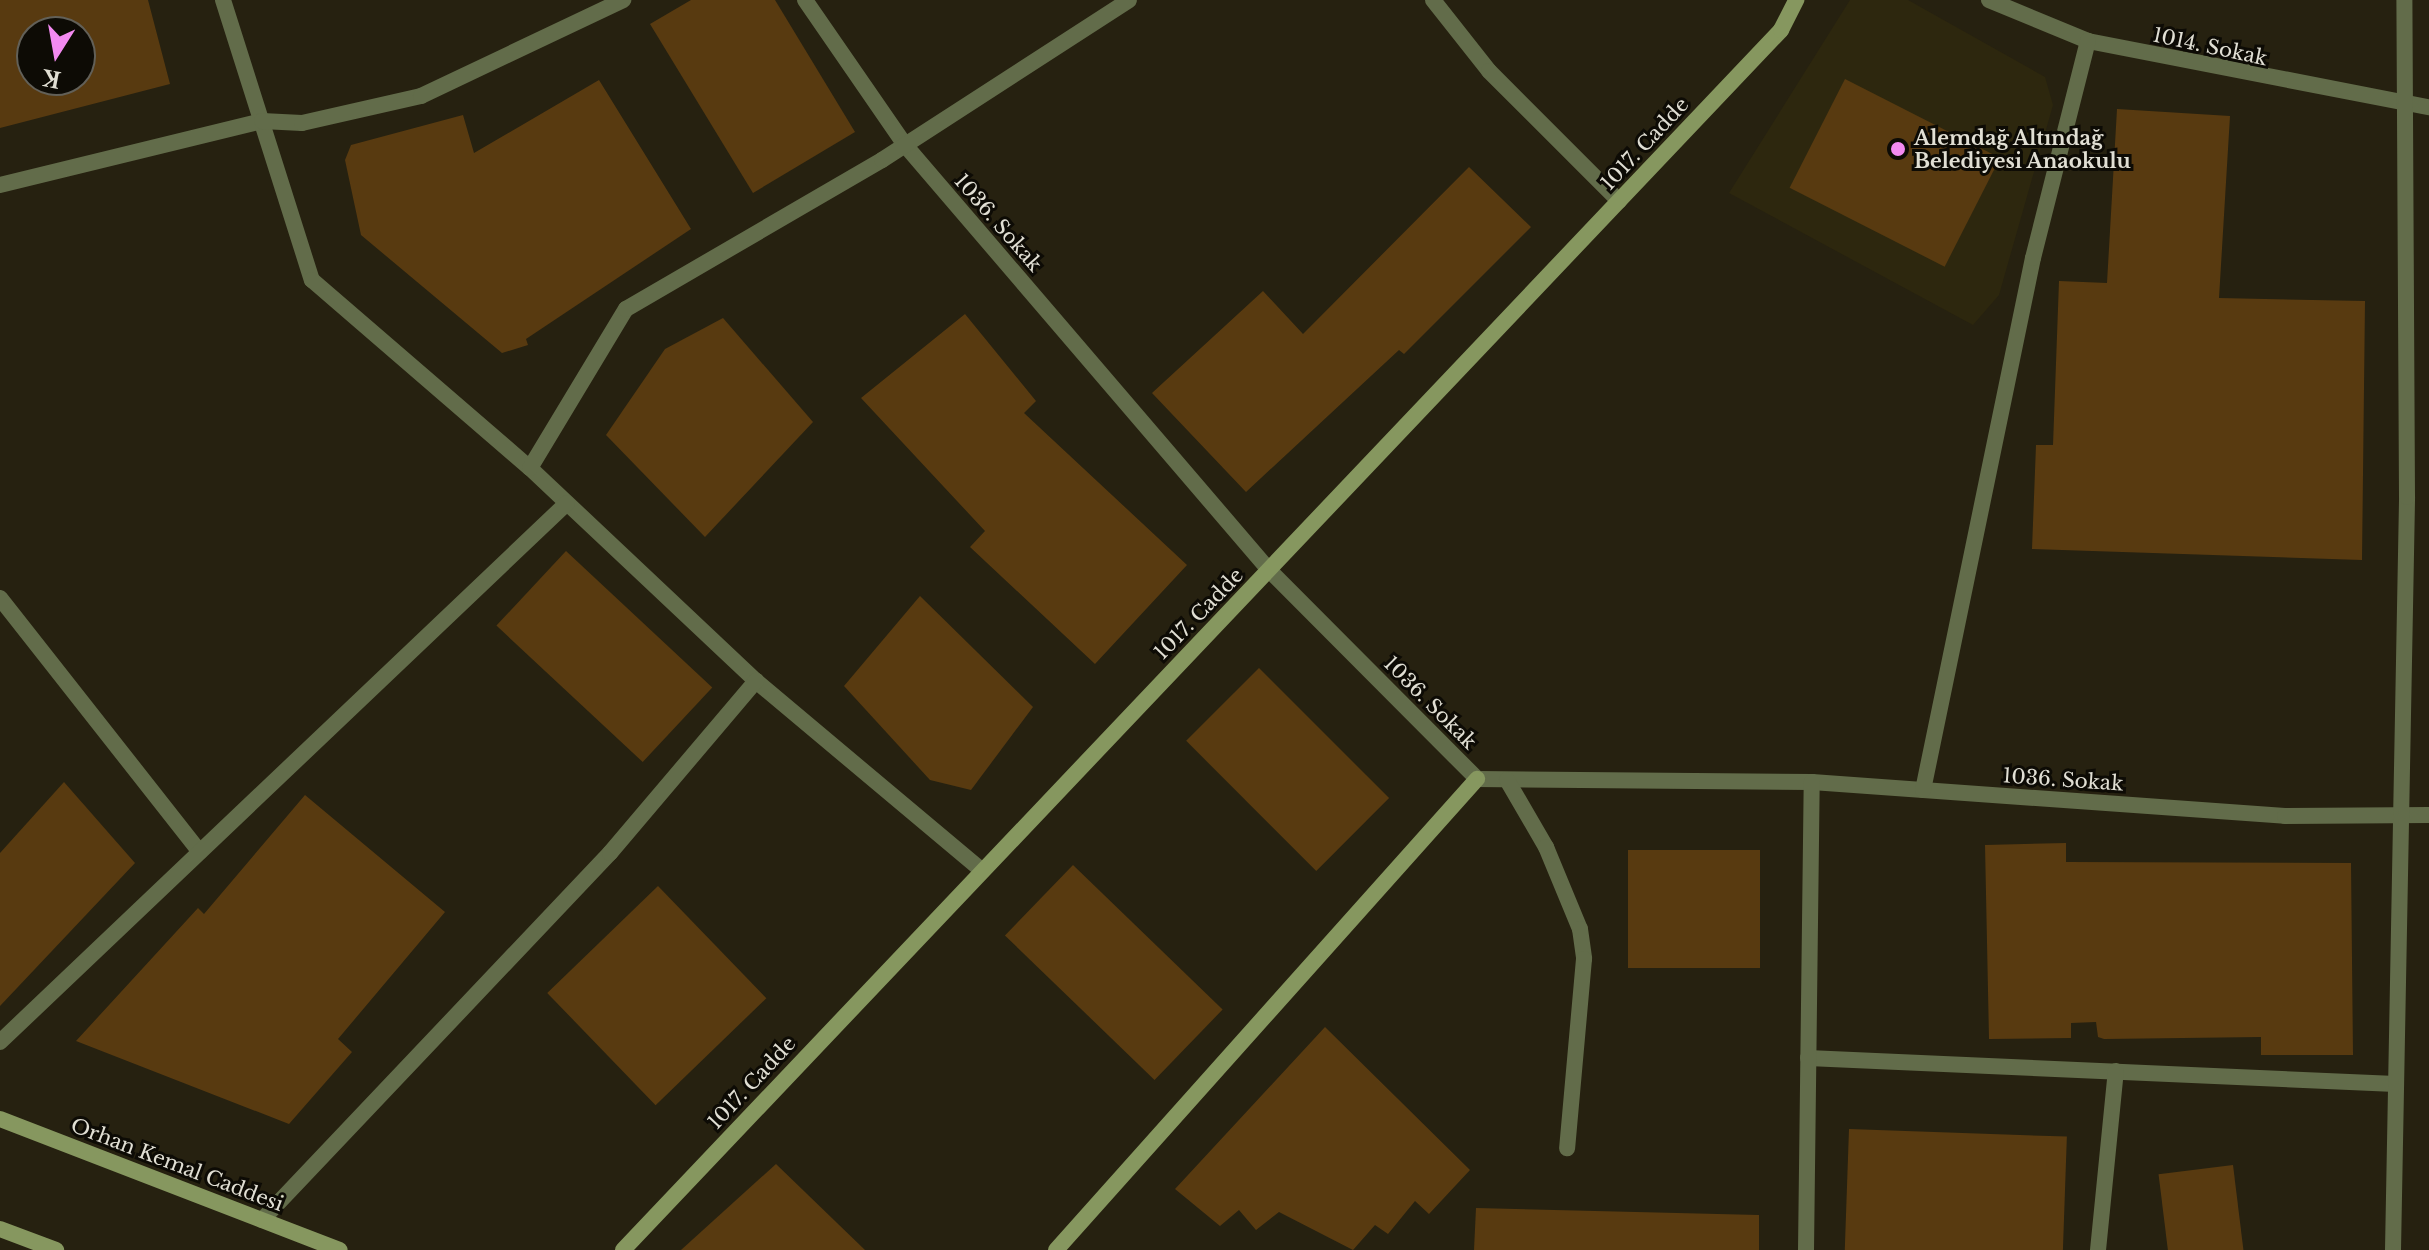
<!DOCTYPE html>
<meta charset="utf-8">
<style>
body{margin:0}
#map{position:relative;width:2429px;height:1250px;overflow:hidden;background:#262110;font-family:"Libre Baskerville",serif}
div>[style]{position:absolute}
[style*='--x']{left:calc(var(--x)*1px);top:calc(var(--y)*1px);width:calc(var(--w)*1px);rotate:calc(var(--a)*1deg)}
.built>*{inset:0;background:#2d270e}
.building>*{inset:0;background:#583a10;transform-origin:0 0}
.street>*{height:16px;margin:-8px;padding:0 8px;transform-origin:8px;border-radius:8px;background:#626c4a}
.secondary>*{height:16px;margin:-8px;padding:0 8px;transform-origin:8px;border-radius:8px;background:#86975f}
.dots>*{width:22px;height:22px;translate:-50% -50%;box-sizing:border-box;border:4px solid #0d0b05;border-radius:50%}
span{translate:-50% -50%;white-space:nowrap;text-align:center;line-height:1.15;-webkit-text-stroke:6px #0d0b05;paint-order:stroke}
.street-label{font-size:20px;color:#e1dfd4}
.poi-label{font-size:20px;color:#e1dfd4;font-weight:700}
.left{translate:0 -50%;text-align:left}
.north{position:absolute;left:16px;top:16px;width:80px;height:80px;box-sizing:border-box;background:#0d0b05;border:2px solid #626058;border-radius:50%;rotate:191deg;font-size:22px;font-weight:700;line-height:32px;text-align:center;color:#e1dfd4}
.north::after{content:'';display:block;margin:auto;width:28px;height:36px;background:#f38af1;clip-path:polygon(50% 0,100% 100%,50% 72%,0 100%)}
</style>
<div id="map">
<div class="built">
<i style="clip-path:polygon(1850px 0,1908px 0,2045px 77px,2053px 105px,1999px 295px,1973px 325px,1729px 193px)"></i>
</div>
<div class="building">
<i style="clip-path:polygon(evenodd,0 0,148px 0,170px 84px,0 128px,0 0,32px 32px,80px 32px,80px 80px,32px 80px,32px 32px)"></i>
<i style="clip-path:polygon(691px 0,775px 0,855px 132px,753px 193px,650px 24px)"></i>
<i style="left:1845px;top:79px;width:174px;height:122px;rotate:27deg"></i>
<i style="clip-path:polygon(599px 80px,691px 229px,526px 339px,528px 345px,502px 353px,361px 235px,345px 160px,351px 145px,463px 115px,474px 153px)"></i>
<i style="clip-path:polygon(2117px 109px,2230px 116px,2219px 298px,2365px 301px,2362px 560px,2032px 549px,2036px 445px,2053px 445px,2059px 281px,2107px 283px)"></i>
<i style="clip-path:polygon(1469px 167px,1531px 227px,1404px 354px,1399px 350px,1246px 492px,1152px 393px,1263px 291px,1303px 334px)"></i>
<i style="clip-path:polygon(965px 314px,1036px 401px,1024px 413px,1187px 565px,1095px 664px,970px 547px,985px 531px,861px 398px)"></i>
<i style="clip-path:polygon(723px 318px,813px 422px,705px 537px,606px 435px,665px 349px)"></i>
<i style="left:566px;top:551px;width:200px;height:102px;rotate:43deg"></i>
<i style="clip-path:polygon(920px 596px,1033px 707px,971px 790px,930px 780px,844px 686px)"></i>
<i style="left:1259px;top:668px;width:184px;height:103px;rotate:45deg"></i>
<i style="clip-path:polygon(64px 782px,135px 863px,0 1006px,0 853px)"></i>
<i style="clip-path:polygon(305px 795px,445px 912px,338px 1039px,352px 1052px,289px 1124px,76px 1041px,198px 908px,204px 914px)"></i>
<i style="clip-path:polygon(2066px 843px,2066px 862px,2351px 863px,2353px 1055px,2261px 1055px,2261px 1037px,2104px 1039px,2098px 1037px,2096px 1022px,2071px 1023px,2071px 1038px,1989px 1039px,1985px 845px)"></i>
<i style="left:1628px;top:850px;width:132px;height:118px"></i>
<i style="left:1073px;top:865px;width:208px;height:98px;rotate:44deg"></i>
<i style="left:658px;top:886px;width:156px;height:154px;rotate:46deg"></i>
<i style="clip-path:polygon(1325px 1027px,1470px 1170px,1429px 1214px,1415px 1201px,1388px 1234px,1375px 1225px,1353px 1250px,1279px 1212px,1256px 1230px,1239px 1210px,1220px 1226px,1175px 1189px)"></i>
<i style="left:1849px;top:1129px;width:218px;height:121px;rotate:2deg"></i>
<i style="clip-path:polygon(776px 1164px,865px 1250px,681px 1250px)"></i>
<i style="left:2233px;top:1165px;width:86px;height:75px;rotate:83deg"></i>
<i style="clip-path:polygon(1476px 1208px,1759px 1215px,1759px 1250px,1474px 1250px)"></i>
</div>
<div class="street">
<i style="--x:223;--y:0;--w:294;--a:72.4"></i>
<i style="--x:312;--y:280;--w:288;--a:40.8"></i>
<i style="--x:530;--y:468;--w:311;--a:43.3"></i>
<i style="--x:756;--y:681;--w:292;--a:40"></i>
<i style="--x:805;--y:0;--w:176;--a:55.4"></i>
<i style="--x:905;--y:145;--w:560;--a:49.42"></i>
<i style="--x:1269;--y:570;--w:295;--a:45.1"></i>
<i style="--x:1477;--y:779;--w:335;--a:0.5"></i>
<i style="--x:1812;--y:782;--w:474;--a:4.1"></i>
<i style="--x:2285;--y:816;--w:144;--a:-0.4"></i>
<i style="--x:1433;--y:0;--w:90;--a:51.7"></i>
<i style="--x:1489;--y:71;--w:184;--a:45"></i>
<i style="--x:1989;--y:0;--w:107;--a:22.5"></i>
<i style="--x:2088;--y:41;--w:347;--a:11"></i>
<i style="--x:0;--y:185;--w:270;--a:-13.7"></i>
<i style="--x:262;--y:121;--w:40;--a:2.9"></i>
<i style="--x:302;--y:123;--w:122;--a:-12.8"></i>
<i style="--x:421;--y:96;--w:224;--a:-25.4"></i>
<i style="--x:530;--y:468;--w:186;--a:-58.9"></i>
<i style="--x:626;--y:309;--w:296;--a:-30.2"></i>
<i style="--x:882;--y:160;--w:294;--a:-32.9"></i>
<i style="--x:0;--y:598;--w:323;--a:51.8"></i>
<i style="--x:1507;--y:780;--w:78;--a:59.8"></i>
<i style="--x:1546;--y:847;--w:89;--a:67.5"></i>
<i style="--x:1580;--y:929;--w:30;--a:82"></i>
<i style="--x:1584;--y:959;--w:190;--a:95.1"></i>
<i style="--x:1923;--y:790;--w:543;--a:-78.32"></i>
<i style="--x:2033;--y:258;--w:224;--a:-75.8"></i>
<i style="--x:0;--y:1042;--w:782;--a:-43.55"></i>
<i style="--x:1808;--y:1058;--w:588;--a:2.54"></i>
<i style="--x:262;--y:1220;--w:506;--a:-46.52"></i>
<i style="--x:610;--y:853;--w:226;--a:-49.7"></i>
<i style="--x:1806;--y:1250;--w:468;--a:-89.3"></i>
<i style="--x:2098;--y:1250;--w:180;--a:-84.3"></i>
<i style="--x:2393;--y:1250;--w:753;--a:-88.93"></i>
<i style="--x:2407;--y:497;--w:497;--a:-90.3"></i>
</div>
<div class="secondary">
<i style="--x:0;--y:1119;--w:364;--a:21.1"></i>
<i style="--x:0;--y:1229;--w:60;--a:20.6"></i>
<i style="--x:623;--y:1250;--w:1682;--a:-46.49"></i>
<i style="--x:1781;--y:30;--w:34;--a:-63"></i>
<i style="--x:1056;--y:1250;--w:632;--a:-48.21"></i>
</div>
<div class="dots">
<i style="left:1898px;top:149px;background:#f38af1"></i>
</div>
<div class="street-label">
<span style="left:2210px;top:47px;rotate:12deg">1014. Sokak</span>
<span style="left:1645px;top:144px;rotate:-47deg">1017. Cadde</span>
<span style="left:998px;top:223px;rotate:49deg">1036. Sokak</span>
<span style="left:1199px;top:614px;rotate:-46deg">1017. Cadde</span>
<span style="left:1430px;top:703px;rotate:45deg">1036. Sokak</span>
<span style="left:2063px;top:780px;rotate:4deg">1036. Sokak</span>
<span style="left:752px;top:1083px;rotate:-47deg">1017. Cadde</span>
<span style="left:177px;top:1165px;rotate:21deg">Orhan Kemal Caddesi</span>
</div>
<div class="poi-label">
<span class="left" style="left:1914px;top:150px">Alemdağ Altındağ<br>Belediyesi Anaokulu</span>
</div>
<div class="north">K</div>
</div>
